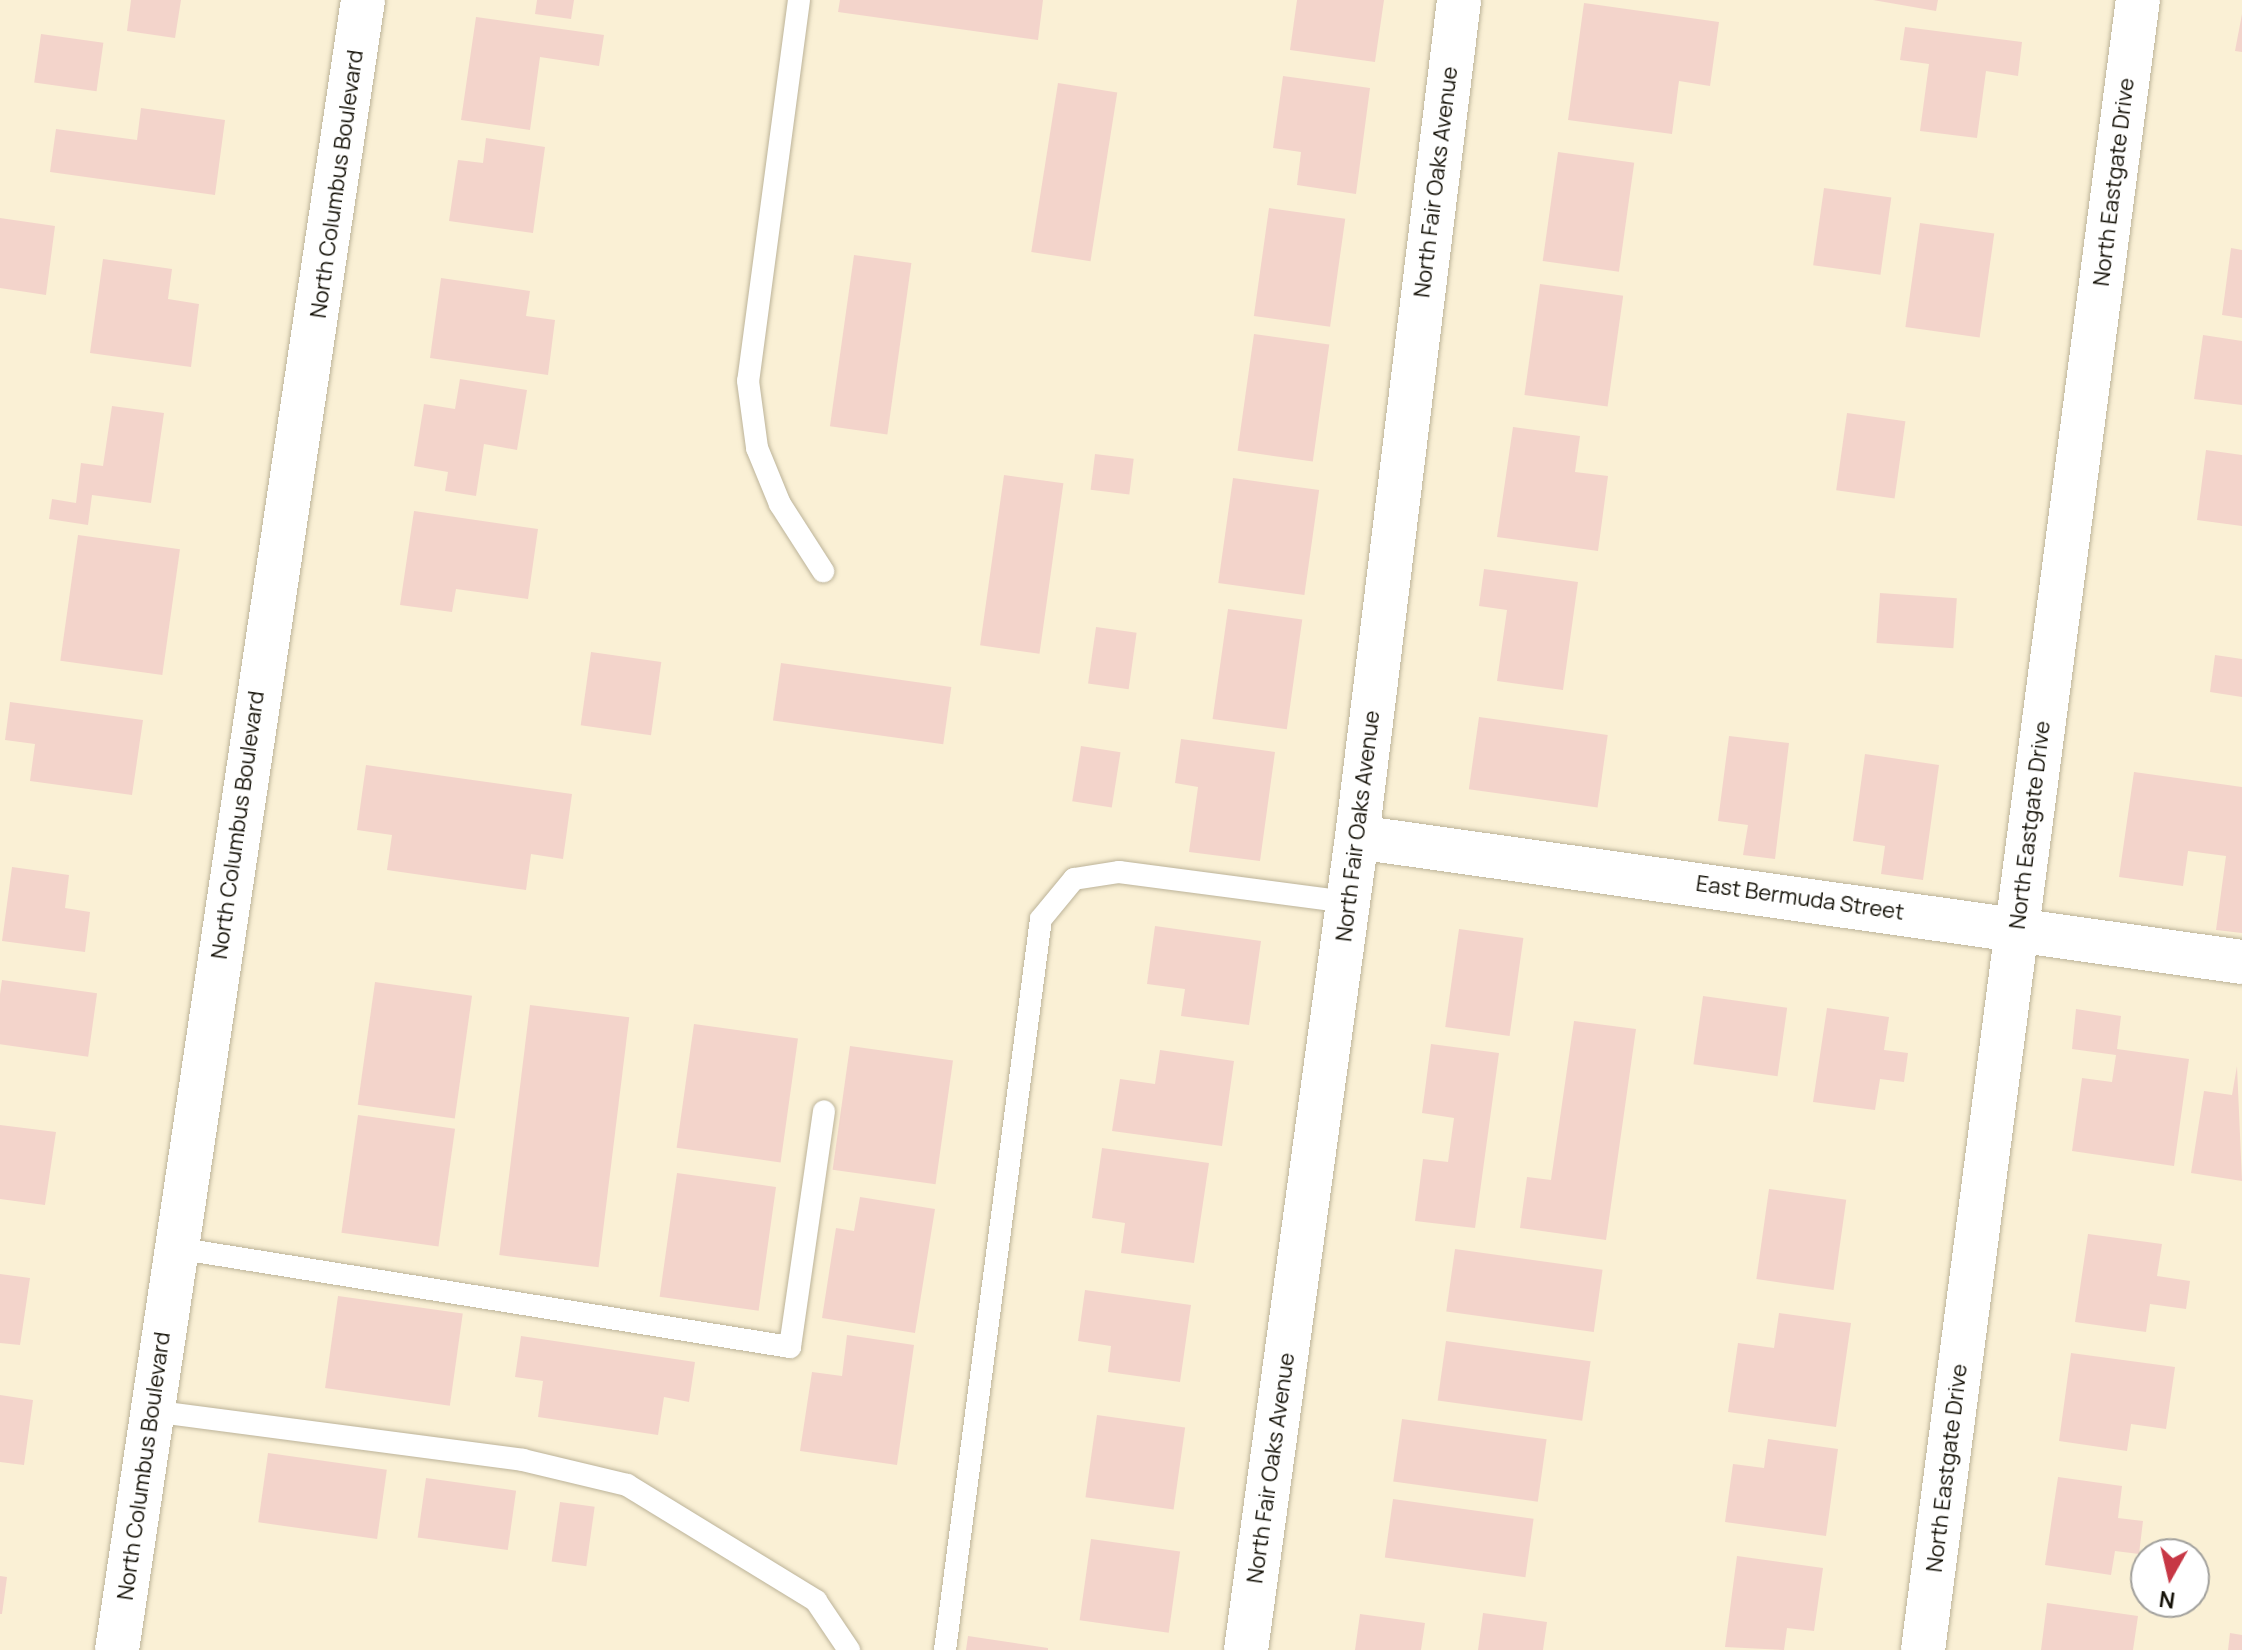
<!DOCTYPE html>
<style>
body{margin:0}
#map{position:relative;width:2242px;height:1650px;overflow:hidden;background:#faf0d5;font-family:Manrope,sans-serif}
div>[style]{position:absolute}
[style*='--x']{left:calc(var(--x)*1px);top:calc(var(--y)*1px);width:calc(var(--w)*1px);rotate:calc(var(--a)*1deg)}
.building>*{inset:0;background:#f3d4cb;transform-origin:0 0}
.roads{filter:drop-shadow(0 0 2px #bcb399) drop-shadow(0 0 2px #bcb399)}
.service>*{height:22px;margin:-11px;padding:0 11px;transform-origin:11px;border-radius:11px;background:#fff}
.minor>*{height:44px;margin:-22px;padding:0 22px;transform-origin:22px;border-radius:22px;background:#fff}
.tertiary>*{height:44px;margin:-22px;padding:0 22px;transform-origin:22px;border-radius:22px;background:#fff}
span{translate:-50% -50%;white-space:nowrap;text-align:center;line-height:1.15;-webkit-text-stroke:6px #fff;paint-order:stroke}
.street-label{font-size:22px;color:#161309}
.north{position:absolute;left:2130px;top:1538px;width:80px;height:80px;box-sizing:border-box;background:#fff;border:2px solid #a2a19d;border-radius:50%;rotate:188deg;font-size:22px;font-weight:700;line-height:32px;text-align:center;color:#161309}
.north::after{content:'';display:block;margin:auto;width:28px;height:36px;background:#c73745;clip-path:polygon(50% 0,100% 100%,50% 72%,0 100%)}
</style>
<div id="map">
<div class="building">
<i style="clip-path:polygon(131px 0,181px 0,175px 38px,127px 31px)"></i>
<i style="clip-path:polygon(537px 0,574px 0,571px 19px,535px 14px)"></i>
<i style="clip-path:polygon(840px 0,1043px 0,1038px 40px,838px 12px)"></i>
<i style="clip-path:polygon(1297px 0,1384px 0,1375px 62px,1290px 50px)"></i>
<i style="clip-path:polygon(1873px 0,1938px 0,1936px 11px)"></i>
<i style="clip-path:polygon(1584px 3px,1719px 22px,1710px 86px,1679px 81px,1672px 134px,1568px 120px)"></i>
<i style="clip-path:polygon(2242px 14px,2242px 52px,2235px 51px)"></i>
<i style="clip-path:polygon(476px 17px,604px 35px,599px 66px,540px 57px,530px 130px,461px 120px)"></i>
<i style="clip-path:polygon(1905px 27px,2022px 42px,2018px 76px,1986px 71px,1977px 138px,1920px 131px,1929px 64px,1900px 60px)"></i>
<i style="left:41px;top:34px;width:63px;height:49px;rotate:8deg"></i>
<i style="clip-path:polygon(1283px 76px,1370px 88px,1356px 194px,1297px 185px,1301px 152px,1273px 148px)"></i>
<i style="left:1058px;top:83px;width:60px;height:171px;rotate:9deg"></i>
<i style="clip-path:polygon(141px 108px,225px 120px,215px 195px,50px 172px,56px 129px,137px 140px)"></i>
<i style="clip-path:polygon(486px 138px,545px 147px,533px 233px,449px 221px,458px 160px,483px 163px)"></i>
<i style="left:1558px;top:152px;width:77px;height:110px;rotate:8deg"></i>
<i style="left:1824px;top:188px;width:68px;height:78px;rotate:8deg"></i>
<i style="left:1269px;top:208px;width:77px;height:109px;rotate:8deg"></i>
<i style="clip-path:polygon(0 218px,55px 226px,46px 295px,0 288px)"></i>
<i style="left:1920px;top:223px;width:75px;height:105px;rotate:8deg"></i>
<i style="clip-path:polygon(2231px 248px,2242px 250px,2242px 318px,2222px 315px)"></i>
<i style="left:854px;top:255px;width:58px;height:173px;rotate:8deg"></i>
<i style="clip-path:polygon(103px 259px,172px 269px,168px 299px,199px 304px,191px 367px,90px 353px)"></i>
<i style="clip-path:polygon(441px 278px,530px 291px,526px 316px,555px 320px,548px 375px,430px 358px)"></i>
<i style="left:1540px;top:284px;width:84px;height:112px;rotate:8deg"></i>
<i style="left:1254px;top:334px;width:76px;height:118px;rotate:8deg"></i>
<i style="clip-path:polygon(2203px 335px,2242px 341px,2242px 405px,2194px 399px)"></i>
<i style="clip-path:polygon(460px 379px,527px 390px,517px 450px,484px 444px,476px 496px,445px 491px,448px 472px,414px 466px,424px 404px,455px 409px)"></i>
<i style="clip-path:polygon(112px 406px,164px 413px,151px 503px,92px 495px,88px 525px,49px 519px,52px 499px,76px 503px,81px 463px,103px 466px)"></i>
<i style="left:1847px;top:413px;width:59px;height:78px;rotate:8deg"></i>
<i style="clip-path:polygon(1513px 427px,1580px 436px,1575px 472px,1608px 476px,1598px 551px,1497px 537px)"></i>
<i style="clip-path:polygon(2206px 450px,2242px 455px,2242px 526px,2197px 520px)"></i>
<i style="left:1095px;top:454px;width:39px;height:36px;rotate:7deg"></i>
<i style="left:1004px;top:475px;width:60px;height:172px;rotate:8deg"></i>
<i style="left:1233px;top:478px;width:87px;height:106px;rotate:8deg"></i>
<i style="clip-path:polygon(414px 511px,538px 529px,528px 599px,456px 589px,452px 612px,400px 605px)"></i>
<i style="left:78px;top:535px;width:103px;height:127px;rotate:8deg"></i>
<i style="clip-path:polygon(1484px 569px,1578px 582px,1563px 690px,1497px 681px,1507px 610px,1479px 606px)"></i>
<i style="left:1880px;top:593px;width:77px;height:50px;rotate:4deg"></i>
<i style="left:1228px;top:609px;width:75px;height:111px;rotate:8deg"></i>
<i style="left:1096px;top:627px;width:41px;height:57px;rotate:8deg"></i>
<i style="left:591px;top:652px;width:71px;height:74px;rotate:8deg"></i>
<i style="clip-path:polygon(2215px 655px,2242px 659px,2242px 697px,2210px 692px)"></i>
<i style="left:781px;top:663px;width:172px;height:58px;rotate:8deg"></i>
<i style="clip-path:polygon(10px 702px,143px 720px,132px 795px,30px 781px,35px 744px,5px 740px)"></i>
<i style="left:1479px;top:717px;width:130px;height:73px;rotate:8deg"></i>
<i style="clip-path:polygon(1729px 736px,1789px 743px,1775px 859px,1743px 855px,1748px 825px,1718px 821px)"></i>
<i style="clip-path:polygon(1181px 739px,1275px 752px,1260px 861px,1189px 852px,1198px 787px,1175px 783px)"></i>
<i style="left:1081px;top:746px;width:40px;height:56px;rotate:9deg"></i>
<i style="clip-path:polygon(1865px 754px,1939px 765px,1923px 880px,1881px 874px,1885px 846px,1853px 841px)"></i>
<i style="clip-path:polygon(366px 765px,572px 794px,563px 859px,531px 854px,526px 890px,387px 870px,392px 835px,357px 830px)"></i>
<i style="clip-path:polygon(2134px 772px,2242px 787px,2242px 933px,2216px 930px,2226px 856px,2188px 851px,2183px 886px,2119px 877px)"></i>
<i style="clip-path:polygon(12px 867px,69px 875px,65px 908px,90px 912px,85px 952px,2px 941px)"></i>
<i style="clip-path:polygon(1155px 926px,1261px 941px,1249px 1025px,1181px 1016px,1185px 989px,1147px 984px)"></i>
<i style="left:1459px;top:929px;width:65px;height:99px;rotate:8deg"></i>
<i style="left:2px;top:980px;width:96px;height:64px;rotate:8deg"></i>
<i style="left:375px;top:982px;width:98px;height:124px;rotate:8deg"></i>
<i style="left:1703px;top:996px;width:85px;height:69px;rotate:8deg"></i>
<i style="left:530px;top:1005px;width:100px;height:252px;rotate:7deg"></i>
<i style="clip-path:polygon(1827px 1008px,1889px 1017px,1884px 1050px,1908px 1053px,1904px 1082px,1880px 1079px,1875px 1110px,1813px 1102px)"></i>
<i style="clip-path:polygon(2076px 1009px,2121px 1016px,2117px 1049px,2189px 1059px,2174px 1166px,2072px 1151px,2082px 1078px,2112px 1082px,2116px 1055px,2072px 1049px)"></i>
<i style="clip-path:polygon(1574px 1021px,1636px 1029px,1606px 1240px,1520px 1228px,1527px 1177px,1551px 1180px)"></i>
<i style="left:694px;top:1024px;width:105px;height:125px;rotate:8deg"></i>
<i style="clip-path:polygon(1431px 1044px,1499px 1053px,1475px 1228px,1415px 1221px,1423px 1159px,1448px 1162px,1454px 1118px,1422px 1113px)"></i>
<i style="left:850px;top:1046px;width:104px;height:125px;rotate:8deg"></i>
<i style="clip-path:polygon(1160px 1050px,1234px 1061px,1222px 1146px,1112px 1131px,1120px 1079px,1155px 1084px)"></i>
<i style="clip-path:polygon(2237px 1066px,2242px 1181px,2191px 1173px,2204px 1091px,2232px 1095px)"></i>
<i style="left:358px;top:1115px;width:98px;height:119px;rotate:8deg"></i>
<i style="clip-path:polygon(0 1125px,56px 1132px,45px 1205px,0 1199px)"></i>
<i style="clip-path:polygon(1102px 1148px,1209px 1163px,1194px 1263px,1121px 1253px,1125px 1223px,1092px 1218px)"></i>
<i style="left:677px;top:1173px;width:100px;height:125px;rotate:8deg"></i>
<i style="left:1769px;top:1189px;width:78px;height:91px;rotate:8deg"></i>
<i style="clip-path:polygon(860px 1197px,935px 1209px,915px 1333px,822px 1318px,836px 1228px,854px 1231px)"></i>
<i style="clip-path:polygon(2088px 1234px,2162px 1244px,2157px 1276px,2190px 1281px,2186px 1309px,2150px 1304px,2146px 1332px,2075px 1322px)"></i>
<i style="left:1455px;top:1249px;width:149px;height:63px;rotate:8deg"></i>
<i style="clip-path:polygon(0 1274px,30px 1278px,20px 1345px,0 1343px)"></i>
<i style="clip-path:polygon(1085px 1290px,1191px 1305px,1180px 1382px,1108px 1372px,1111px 1346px,1078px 1341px)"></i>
<i style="left:338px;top:1296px;width:126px;height:93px;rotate:8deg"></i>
<i style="clip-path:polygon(1779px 1313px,1851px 1323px,1836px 1427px,1728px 1412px,1738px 1343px,1774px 1348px)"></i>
<i style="clip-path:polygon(847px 1335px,914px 1345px,897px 1465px,800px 1451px,812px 1372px,842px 1376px)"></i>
<i style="clip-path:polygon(521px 1336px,695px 1362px,689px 1402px,664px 1397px,658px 1435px,538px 1417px,543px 1381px,515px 1377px)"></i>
<i style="left:1446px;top:1341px;width:146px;height:60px;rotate:8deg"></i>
<i style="clip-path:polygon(2071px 1353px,2175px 1367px,2166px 1429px,2131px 1424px,2127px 1451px,2059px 1441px)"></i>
<i style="clip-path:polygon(0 1395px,33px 1400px,24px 1465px,0 1462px)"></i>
<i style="left:1097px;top:1415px;width:89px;height:83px;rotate:8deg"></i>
<i style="left:1402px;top:1419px;width:146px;height:63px;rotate:8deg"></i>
<i style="clip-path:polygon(1768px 1439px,1838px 1449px,1826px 1536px,1725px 1522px,1733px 1464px,1764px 1468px)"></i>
<i style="left:268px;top:1453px;width:120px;height:70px;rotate:8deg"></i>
<i style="clip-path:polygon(2058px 1477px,2122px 1486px,2118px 1518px,2143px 1521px,2139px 1554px,2115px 1551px,2111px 1575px,2045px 1565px)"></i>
<i style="left:426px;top:1478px;width:91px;height:60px;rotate:8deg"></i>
<i style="left:1393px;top:1499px;width:142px;height:59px;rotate:8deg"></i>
<i style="left:560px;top:1502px;width:35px;height:60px;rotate:8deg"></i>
<i style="left:1091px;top:1539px;width:90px;height:82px;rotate:8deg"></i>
<i style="clip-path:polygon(1737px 1556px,1823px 1568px,1814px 1631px,1787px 1628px,1784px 1650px,1725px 1647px)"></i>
<i style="clip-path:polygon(0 1576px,7px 1577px,2px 1614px,0 1614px)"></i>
<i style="clip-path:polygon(2047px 1603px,2138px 1616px,2133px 1650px,2041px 1650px)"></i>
<i style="clip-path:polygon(1483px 1613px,1547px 1622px,1543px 1650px,1478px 1650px)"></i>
<i style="clip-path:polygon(1360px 1614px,1425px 1623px,1421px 1650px,1355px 1650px)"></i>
<i style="clip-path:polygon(2230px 1633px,2242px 1635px,2242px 1650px,2228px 1650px)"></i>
<i style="clip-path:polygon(968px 1636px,1048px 1648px,1048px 1650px,966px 1650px)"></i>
</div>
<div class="roads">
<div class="service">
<i style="--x:799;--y:0;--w:384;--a:97.6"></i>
<i style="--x:748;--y:381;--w:68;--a:82.3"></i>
<i style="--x:757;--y:448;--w:61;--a:67.7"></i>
<i style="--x:780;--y:504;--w:80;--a:57.3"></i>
<i style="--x:176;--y:1248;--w:622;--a:9.16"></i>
<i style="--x:790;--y:1347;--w:238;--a:-81.8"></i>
<i style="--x:152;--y:1411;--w:374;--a:7.5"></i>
<i style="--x:523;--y:1460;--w:107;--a:13.5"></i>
<i style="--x:627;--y:1485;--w:222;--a:31.5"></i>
<i style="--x:816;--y:1601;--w:59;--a:56"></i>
<i style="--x:945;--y:1650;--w:737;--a:-82.52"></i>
<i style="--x:1041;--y:919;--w:52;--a:-50.5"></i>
<i style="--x:1074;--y:879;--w:46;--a:-8.8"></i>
<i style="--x:1119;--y:872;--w:231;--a:7.5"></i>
</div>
<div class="minor">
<i style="--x:1357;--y:837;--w:894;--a:8.04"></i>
<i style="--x:1246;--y:1650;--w:821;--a:-82.23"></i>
<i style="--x:1357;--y:837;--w:843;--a:-83.05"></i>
<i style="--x:1923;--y:1650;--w:1664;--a:-82.58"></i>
</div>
<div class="tertiary">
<i style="--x:117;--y:1650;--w:1668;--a:-81.52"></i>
</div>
</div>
<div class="street-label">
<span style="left:1436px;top:182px;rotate:-83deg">North Fair Oaks Avenue</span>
<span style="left:2114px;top:182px;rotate:-83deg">North Eastgate Drive</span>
<span style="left:337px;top:184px;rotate:-82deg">North Columbus Boulevard</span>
<span style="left:238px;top:825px;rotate:-82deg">North Columbus Boulevard</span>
<span style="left:2030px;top:825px;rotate:-83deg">North Eastgate Drive</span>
<span style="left:1358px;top:826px;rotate:-83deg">North Fair Oaks Avenue</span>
<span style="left:1800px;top:898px;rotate:8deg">East Bermuda Street</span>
<span style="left:144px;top:1466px;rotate:-82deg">North Columbus Boulevard</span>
<span style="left:1271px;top:1468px;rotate:-82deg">North Fair Oaks Avenue</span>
<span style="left:1947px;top:1468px;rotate:-83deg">North Eastgate Drive</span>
</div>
<div class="north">N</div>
</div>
